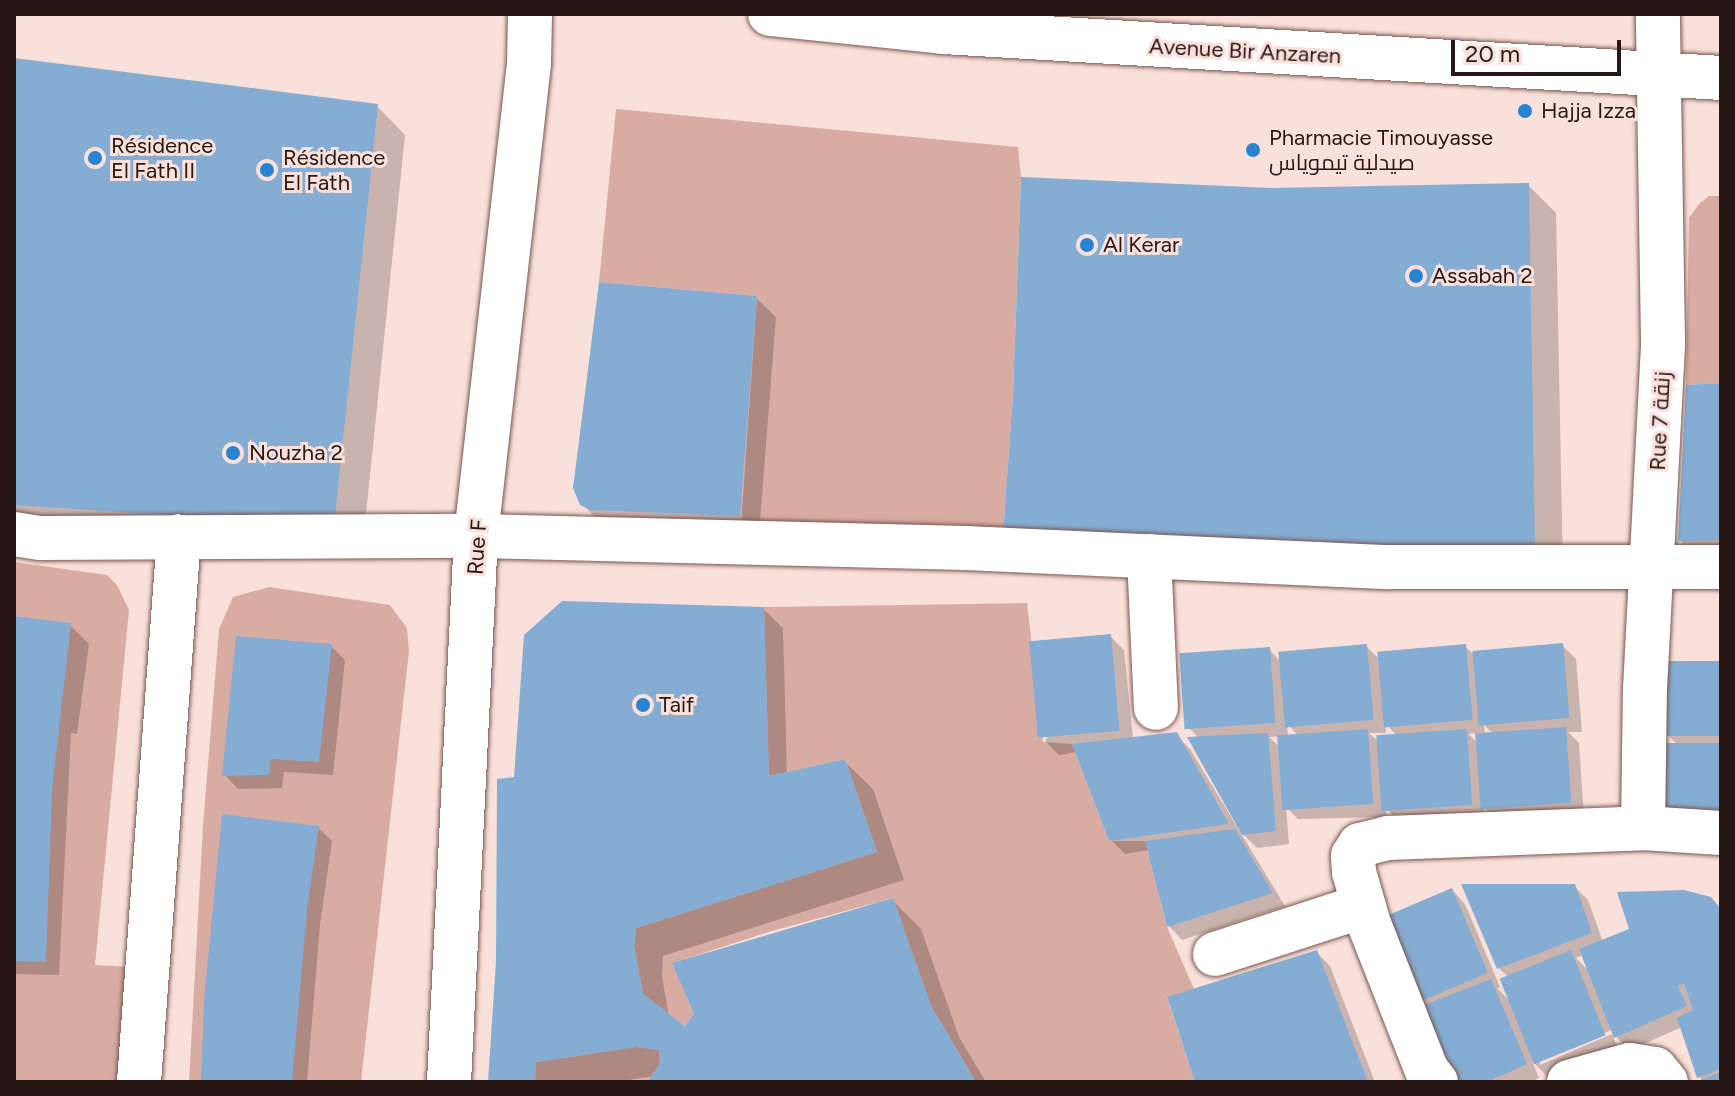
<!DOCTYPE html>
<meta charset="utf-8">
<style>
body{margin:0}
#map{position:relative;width:1735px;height:1096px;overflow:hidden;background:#fae0db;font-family:Figtree,Cairo,sans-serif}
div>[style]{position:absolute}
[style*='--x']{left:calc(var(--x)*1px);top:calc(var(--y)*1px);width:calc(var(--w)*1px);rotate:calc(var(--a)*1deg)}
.green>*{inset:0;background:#d9aca3}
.shadow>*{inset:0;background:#0003}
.building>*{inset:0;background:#85add4;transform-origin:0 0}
.roads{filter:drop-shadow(0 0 2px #79564f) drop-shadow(0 0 2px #79564f)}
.minor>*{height:44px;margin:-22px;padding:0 22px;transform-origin:22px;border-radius:22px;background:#fff}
.secondary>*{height:44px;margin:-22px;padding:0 22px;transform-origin:22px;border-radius:22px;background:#fff}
.dots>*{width:22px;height:22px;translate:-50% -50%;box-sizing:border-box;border:4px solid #fae0db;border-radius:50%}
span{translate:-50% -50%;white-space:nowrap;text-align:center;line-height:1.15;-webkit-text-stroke:6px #fae0db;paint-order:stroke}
.street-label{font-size:22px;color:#271816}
.poi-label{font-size:22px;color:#271816}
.left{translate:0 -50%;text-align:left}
.frame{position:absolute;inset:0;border:16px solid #271816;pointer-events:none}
.scale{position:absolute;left:1451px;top:40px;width:170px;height:36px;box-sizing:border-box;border:4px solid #271816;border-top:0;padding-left:10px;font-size:24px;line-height:28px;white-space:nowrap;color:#271816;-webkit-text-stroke:6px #fae0db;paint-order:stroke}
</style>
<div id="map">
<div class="green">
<i style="clip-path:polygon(616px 109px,1018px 147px,1021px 177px,1013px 394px,1003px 534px,741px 525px,757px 296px,599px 282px)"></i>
<i style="clip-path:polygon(1709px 196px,1721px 196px,1721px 383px,1686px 385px,1689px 218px,1699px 204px)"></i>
<i style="clip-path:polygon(14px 562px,107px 575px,117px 585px,129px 610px,95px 965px,148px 968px,139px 1082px,14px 1082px)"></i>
<i style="clip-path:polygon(269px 587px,390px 605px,407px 628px,409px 651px,361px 1082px,189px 1082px,203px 825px,219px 629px,233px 597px)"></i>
<i style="clip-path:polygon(1027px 603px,1043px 742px,1072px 744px,1109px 841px,1145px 841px,1167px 927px,1194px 989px,1167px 998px,1195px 1082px,976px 1082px,931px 1006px,893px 898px,772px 931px,673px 963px,694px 1014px,685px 1026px,643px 994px,634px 946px,636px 928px,877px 852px,845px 759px,769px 776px,764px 607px)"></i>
<i style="clip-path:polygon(636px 1047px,659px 1050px,659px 1065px,647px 1082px,535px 1082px,536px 1062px)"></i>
</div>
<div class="shadow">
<i style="clip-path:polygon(14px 60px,377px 106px,405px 135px,362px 553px,14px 531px)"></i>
<i style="clip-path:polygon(1528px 185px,1556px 213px,1563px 575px,1372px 575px)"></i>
<i style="clip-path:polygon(756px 298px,776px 317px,759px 534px,602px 524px,582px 504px)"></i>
<i style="clip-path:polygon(1721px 385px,1721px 568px,1708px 569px,1680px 540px)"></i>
<i style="clip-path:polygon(763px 609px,783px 628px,787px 774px,844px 761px,873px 789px,904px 880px,663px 956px,662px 976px,669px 1017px,685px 1029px,892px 900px,921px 929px,959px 1037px,986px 1082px,650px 1082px,654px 1076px,615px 1082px,492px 1082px,521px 781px)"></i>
<i style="clip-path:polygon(14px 618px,70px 625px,89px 644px,77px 734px,71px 733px,59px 975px,14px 974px)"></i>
<i style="clip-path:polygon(1111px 637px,1124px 650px,1133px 739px,1176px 735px,1190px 749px,1285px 906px,1182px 940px,1169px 926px,1149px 850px,1125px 854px,1111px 840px,1077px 752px,1059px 755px,1045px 741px)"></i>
<i style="clip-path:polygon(evenodd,1562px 645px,1576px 659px,1582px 732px,1568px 732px,1579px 743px,1584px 816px,1496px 819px,1484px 807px,1485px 818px,1397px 820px,1386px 808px,1386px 817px,1298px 819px,1286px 807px,1289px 844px,1257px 848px,1243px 834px,1199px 738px,1186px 725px,1269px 649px,1280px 661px,1366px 646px,1379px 659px,1465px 646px,1475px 656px,1562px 645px,1385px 723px,1397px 736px,1379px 742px,1369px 733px,1386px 733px,1385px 723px,1562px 645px,1287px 724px,1298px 735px,1288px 735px,1287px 724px,1562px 645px,1484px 725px,1493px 734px,1485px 734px,1484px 725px,1562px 645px,1478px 733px,1478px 743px,1468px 734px,1478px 733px,1562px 645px,1280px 736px,1281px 748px,1269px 737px,1280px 736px)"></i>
<i style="clip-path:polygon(331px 646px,345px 660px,333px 775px,284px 772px,282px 788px,238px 789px,225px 775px)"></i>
<i style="clip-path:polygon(1721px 663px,1721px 831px,1681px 748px,1669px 736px)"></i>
<i style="clip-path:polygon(224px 816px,318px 828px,332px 841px,320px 925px,307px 1082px,201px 1082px)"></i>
<i style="clip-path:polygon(evenodd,1574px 886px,1588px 900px,1603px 942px,1721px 910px,1721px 1082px,1702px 1082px,1682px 1027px,1630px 1050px,1613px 1034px,1614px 1029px,1540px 1061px,1540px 1065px,1612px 1034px,1618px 1049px,1549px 1078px,1532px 1061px,1539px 1078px,1531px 1082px,1451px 1082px,1418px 1003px,1452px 890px,1465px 904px,1500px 987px,1497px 988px,1511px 1002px,1507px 976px,1499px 968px,1574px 886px,1583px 955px,1590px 972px,1576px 958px,1583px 955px)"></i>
<i style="clip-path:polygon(1316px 952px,1330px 966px,1375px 1082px,1197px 1082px)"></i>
</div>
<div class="building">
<i style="clip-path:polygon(14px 58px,378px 104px,334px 526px,14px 505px)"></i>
<i style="clip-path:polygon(1021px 177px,1271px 188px,1529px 183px,1535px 547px,1343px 548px,1003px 534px,1013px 394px)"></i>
<i style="clip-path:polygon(599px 282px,757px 296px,740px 516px,590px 510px,580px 505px,573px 488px)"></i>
<i style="clip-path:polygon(1721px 383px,1721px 540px,1678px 541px,1686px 385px)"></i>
<i style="clip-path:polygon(562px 601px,764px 607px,769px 776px,845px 759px,877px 852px,636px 928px,634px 946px,643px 994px,685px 1026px,694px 1014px,672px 963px,893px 898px,931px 1006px,976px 1082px,647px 1082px,659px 1065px,659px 1050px,636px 1047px,536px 1062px,535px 1082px,488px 1082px,496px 961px,497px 779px,514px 777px,524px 635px)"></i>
<i style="clip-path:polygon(14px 616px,71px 623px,52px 790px,46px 962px,14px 961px)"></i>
<i style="left:1111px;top:634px;width:97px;height:82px;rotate:85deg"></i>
<i style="clip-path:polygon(236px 636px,332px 644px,319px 762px,271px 759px,269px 775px,222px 776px)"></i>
<i style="left:1563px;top:643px;width:75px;height:91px;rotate:85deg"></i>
<i style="left:1367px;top:644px;width:76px;height:89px;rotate:85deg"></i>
<i style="left:1466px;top:644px;width:76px;height:89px;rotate:85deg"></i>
<i style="left:1270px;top:647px;width:76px;height:91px;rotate:86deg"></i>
<i style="left:1721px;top:661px;width:75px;height:59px;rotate:90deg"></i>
<i style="left:1566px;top:727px;width:76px;height:91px;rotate:86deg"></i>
<i style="left:1368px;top:729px;width:75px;height:91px;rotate:86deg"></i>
<i style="left:1467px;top:729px;width:76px;height:91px;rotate:86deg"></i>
<i style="clip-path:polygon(1177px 732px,1229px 824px,1109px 841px,1072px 744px)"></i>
<i style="clip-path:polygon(1268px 733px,1276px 831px,1242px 835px,1187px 737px)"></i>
<i style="left:1721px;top:743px;width:75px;height:58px;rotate:90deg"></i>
<i style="clip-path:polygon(222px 814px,319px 826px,307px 910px,292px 1082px,201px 1082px,204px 1000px)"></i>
<i style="clip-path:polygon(1235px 829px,1273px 893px,1167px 927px,1145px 841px)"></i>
<i style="clip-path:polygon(1461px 884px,1575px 884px,1592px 933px,1497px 969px)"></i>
<i style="left:1452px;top:888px;width:92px;height:76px;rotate:67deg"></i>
<i style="clip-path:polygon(1684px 890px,1711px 897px,1721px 909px,1721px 1069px,1697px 1078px,1677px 1018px,1693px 1010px,1684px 983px,1678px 986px,1687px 1006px,1614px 1038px,1579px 949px,1629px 929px,1617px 892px)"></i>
<i style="clip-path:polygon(1317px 950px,1368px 1082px,1195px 1082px,1167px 997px)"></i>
<i style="left:1571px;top:950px;width:92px;height:77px;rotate:68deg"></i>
<i style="clip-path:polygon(1491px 979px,1527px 1064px,1487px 1082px,1449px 1082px,1419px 1007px)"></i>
<i style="clip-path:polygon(1721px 1072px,1721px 1082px,1696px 1082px)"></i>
</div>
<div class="roads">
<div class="minor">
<i style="--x:14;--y:534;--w:26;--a:9"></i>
<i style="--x:40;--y:538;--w:436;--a:-0.3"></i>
<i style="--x:476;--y:536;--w:490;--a:1.4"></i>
<i style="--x:966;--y:548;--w:423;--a:2.6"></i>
<i style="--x:1389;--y:567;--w:332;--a:0"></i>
<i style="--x:1149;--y:556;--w:152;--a:87.4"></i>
<i style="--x:1643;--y:828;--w:139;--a:-89.2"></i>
<i style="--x:1645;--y:689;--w:347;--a:-87"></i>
<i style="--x:1663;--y:342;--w:328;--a:-90.9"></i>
<i style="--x:1215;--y:954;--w:156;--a:-18"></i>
<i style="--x:139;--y:1082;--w:547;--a:-85.81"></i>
<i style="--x:449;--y:1082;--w:547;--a:-87.17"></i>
<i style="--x:476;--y:536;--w:476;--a:-83.6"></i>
<i style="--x:529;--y:63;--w:49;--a:-88.8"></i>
<i style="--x:1436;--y:1082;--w:14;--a:-129"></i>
<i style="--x:1427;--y:1071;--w:158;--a:-111.5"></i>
<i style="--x:1369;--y:924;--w:54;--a:-106.1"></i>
<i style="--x:1354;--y:872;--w:16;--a:-94"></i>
<i style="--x:1353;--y:856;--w:13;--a:-58"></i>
<i style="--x:1360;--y:845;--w:29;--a:-14"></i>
<i style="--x:1388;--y:838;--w:255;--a:-2.2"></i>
<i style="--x:1643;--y:828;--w:78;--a:3.7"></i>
<i style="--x:1569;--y:1082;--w:63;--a:-15.6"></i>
<i style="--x:1630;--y:1065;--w:25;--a:9"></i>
<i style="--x:1655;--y:1069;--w:17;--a:50"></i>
</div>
<div class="secondary">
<i style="--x:770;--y:14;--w:174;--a:5.9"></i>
<i style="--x:943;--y:32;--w:779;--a:3.38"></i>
</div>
</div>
<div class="dots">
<i style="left:1525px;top:111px;background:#2884d1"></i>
<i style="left:1253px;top:150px;background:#2884d1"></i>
<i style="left:95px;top:158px;background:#2884d1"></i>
<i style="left:267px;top:170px;background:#2884d1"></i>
<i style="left:1087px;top:245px;background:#2884d1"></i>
<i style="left:1416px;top:276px;background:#2884d1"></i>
<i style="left:233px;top:453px;background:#2884d1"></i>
<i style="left:643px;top:705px;background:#2884d1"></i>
</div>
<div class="street-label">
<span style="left:1245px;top:51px;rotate:3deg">Avenue Bir Anzaren</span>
<span style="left:1660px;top:421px;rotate:-87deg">Rue 7 زنقة</span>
<span style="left:477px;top:547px;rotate:-86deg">Rue F</span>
</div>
<div class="poi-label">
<span class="left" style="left:1541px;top:111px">Hajja Izza</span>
<span class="left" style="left:1269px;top:150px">Pharmacie Timouyasse<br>صيدلية تيموياس</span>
<span class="left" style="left:111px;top:158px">Résidence<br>El Fath II</span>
<span class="left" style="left:283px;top:170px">Résidence<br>El Fath</span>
<span class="left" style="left:1103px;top:245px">Al Kerar</span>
<span class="left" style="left:1432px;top:276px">Assabah 2</span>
<span class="left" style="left:249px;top:453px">Nouzha 2</span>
<span class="left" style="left:659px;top:705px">Taif</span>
</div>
<div class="frame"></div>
<div class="scale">20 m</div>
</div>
